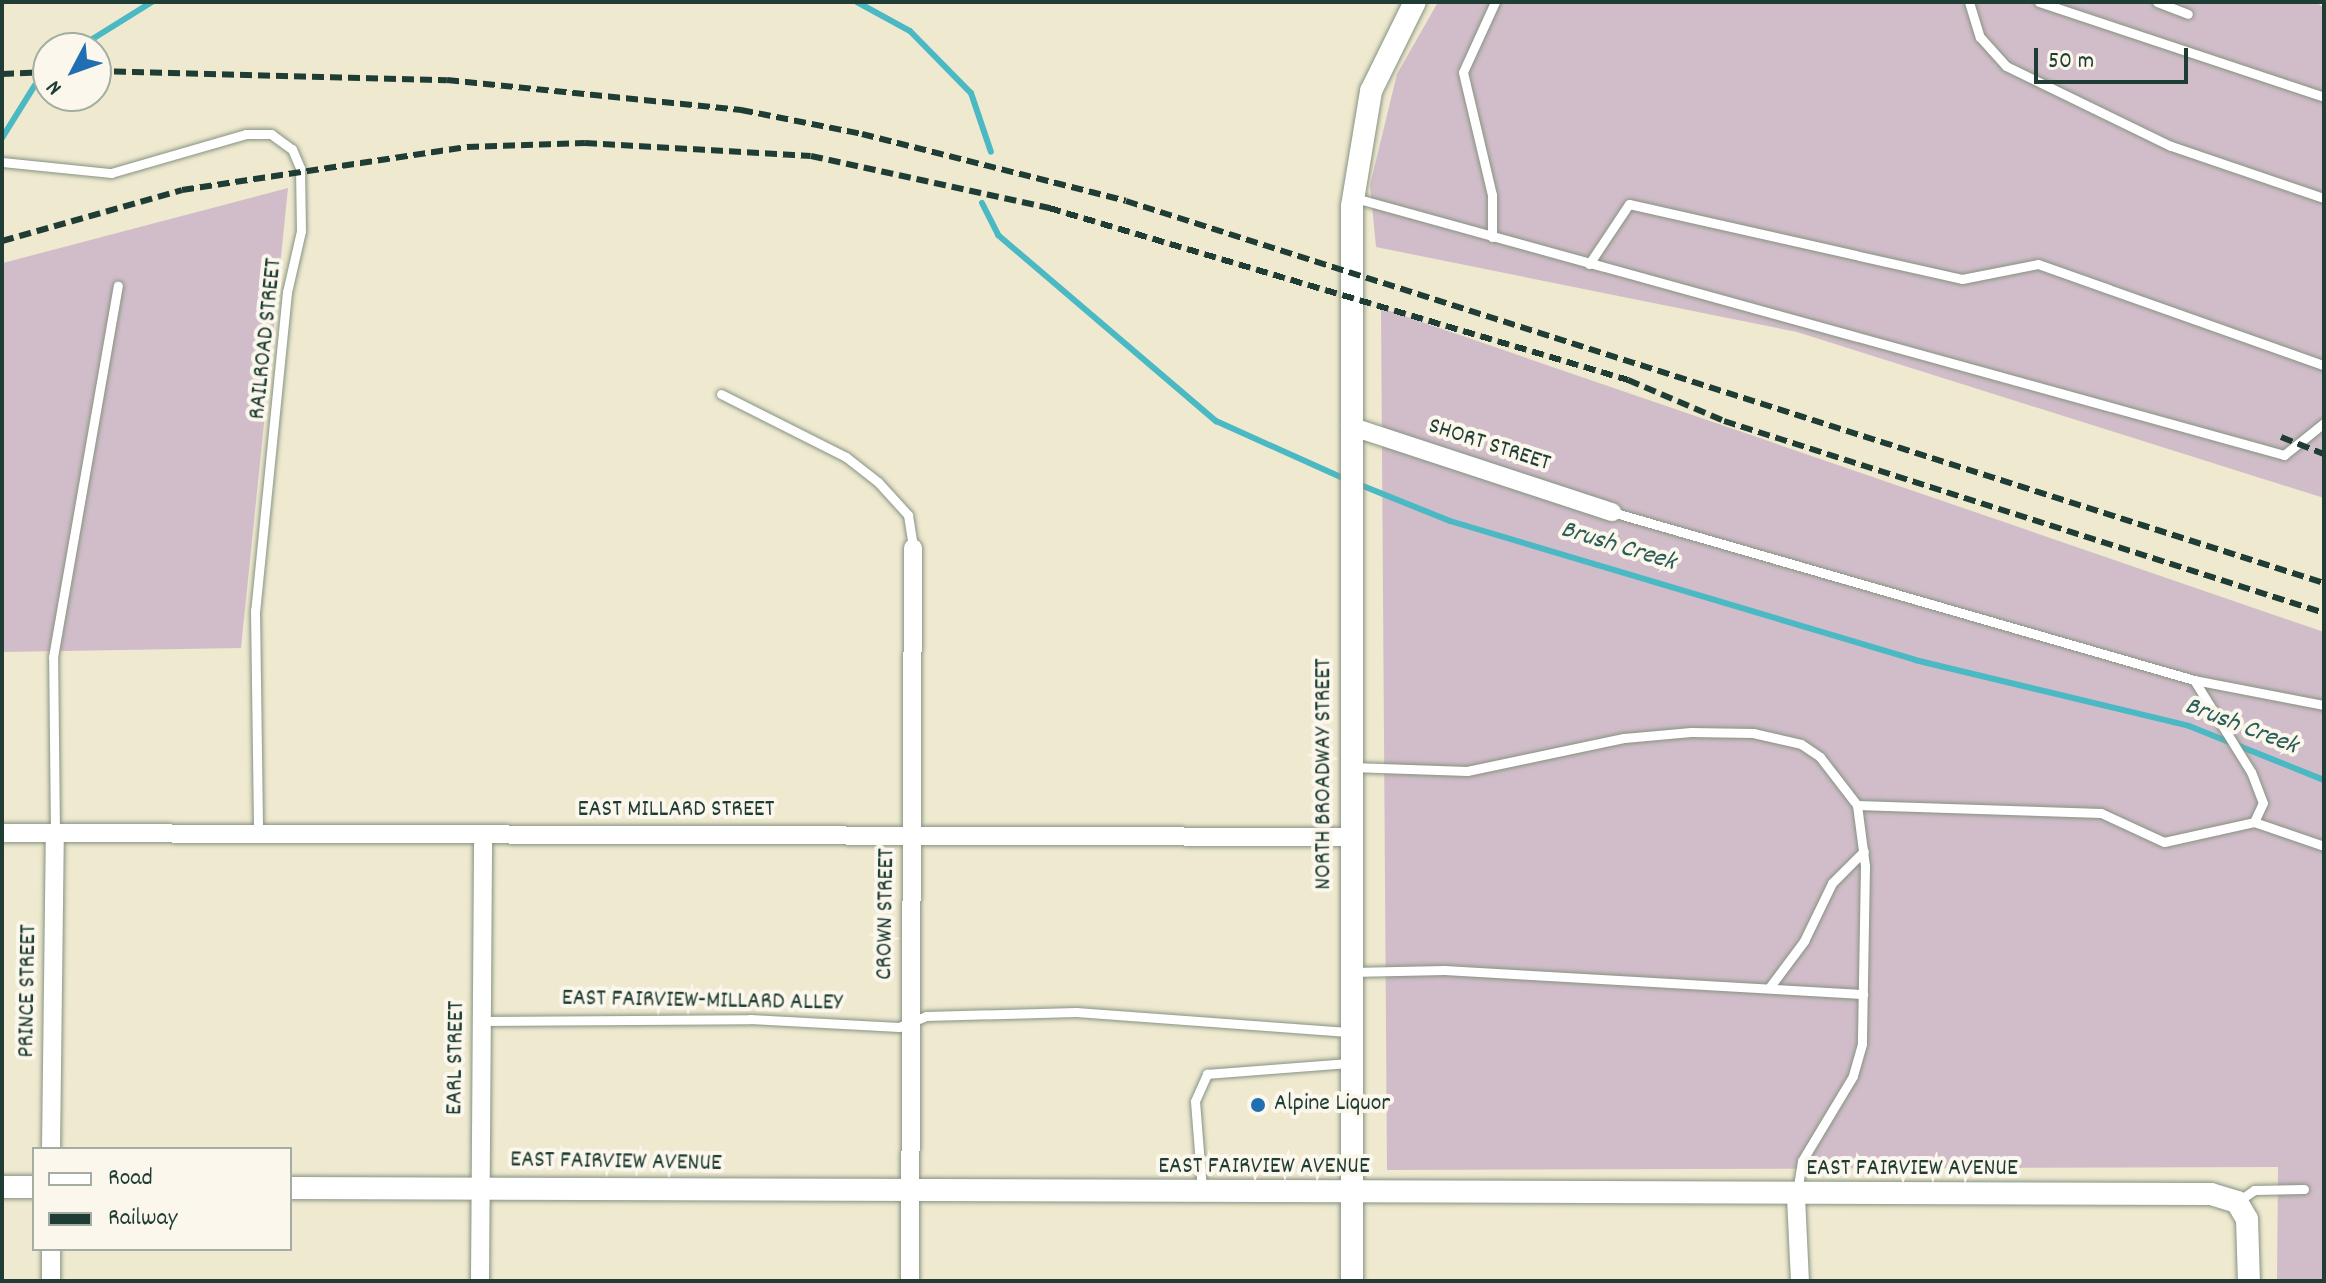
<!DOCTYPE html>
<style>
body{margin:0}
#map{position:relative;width:2326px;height:1283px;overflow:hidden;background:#eee9cf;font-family:Dekko,sans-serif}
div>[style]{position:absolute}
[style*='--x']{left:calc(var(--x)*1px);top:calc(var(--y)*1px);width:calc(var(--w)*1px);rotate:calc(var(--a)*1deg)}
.industrial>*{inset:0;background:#d1bdc9}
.stream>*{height:6px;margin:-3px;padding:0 3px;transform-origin:3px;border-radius:3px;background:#4bb9c4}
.roads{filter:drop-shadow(0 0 2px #869382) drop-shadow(0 0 2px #869382)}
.service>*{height:9px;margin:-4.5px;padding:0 4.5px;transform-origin:4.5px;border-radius:4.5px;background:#fff}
.minor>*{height:18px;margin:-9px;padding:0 9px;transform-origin:9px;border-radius:9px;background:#fff}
.tertiary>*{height:22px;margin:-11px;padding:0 11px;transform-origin:11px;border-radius:11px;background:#fff}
.rail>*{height:6px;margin-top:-3px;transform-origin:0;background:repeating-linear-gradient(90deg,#1f3d34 0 12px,transparent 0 18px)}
.dots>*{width:22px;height:22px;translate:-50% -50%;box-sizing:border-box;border:4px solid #fbf7ec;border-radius:50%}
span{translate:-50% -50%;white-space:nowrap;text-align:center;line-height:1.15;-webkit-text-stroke:8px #fbf7ec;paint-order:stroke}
.street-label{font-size:24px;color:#1f3d34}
.poi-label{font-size:24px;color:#1f3d34}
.left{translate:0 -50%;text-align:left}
.water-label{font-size:26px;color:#2a5c58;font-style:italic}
.frame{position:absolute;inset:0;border:4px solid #1f3d34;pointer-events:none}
.legend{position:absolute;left:32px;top:1147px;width:260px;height:104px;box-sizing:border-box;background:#fbf7ec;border:2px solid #a3ada2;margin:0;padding:10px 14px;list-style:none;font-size:24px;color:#1f3d34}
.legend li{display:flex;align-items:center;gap:16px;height:40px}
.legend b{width:40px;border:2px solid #a3ada2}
.north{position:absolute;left:32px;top:32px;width:80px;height:80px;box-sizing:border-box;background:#fbf7ec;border:2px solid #a3ada2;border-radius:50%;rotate:229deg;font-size:22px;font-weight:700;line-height:32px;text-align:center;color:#1f3d34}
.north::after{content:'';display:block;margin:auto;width:28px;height:36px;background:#1f6fb2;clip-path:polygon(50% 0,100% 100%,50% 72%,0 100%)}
.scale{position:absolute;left:2034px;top:48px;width:154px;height:36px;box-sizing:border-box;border:4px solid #1f3d34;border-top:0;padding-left:10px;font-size:24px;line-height:28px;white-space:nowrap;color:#1f3d34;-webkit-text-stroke:6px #fbf7ec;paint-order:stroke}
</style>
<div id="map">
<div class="industrial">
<i style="clip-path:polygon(1438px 2px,2316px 2px,2324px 8px,2324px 498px,1797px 332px,1376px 247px,1370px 185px,1397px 74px)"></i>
<i style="clip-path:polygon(288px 188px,241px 648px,2px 652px,3px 263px)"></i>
<i style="clip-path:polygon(1381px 308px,2324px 632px,2324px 1281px,2277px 1281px,2278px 1167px,1387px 1170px)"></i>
</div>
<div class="stream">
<i style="--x:857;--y:2;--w:60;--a:28.7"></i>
<i style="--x:910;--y:31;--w:87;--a:45.5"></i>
<i style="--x:971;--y:93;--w:62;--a:71.3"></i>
<i style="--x:78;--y:48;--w:87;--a:-31.9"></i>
<i style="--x:2;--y:138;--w:62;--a:-58.1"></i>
<i style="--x:982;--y:203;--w:36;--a:63"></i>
<i style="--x:998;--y:235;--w:287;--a:40.5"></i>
<i style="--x:1216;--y:421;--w:144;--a:24.2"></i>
<i style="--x:1358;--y:484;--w:99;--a:21.9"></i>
<i style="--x:1450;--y:521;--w:485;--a:16.6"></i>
<i style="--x:1915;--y:660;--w:282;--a:13.5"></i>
<i style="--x:2189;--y:726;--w:145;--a:21.8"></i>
</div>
<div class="roads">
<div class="service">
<i style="--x:1969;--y:2;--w:37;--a:73"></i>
<i style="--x:1980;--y:37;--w:39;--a:48"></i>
<i style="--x:2006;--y:66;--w:183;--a:25.9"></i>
<i style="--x:2171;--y:146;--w:162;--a:18.8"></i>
<i style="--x:2039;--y:2;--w:300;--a:18.4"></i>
<i style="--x:2157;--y:2;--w:33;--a:21"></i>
<i style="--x:2;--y:162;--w:110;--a:5.8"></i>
<i style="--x:111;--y:173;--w:141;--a:-16.1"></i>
<i style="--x:246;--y:134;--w:25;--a:0"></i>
<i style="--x:271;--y:134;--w:26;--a:36"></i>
<i style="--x:292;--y:149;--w:21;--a:67"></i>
<i style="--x:300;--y:168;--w:63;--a:89.1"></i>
<i style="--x:301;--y:231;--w:63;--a:102.9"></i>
<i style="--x:287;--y:292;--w:320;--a:95.7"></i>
<i style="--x:255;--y:610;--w:224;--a:89.2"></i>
<i style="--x:1355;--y:198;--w:964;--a:15.46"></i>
<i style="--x:2284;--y:455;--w:51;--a:-38.7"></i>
<i style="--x:1492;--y:237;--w:42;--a:-90"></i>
<i style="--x:1492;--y:195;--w:126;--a:-103.3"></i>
<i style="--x:1463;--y:72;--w:77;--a:-65.4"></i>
<i style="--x:1589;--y:264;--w:72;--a:-56.3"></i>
<i style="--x:1629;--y:204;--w:341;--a:12.7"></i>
<i style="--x:1962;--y:279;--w:77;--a:-11.2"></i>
<i style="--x:2038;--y:264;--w:303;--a:19.5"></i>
<i style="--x:721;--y:394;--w:140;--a:26.7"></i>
<i style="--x:846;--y:457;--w:41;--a:38"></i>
<i style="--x:878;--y:482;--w:45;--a:47.7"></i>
<i style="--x:908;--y:515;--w:33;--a:81"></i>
<i style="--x:1612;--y:512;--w:606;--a:16.1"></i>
<i style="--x:2194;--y:680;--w:132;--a:10.9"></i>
<i style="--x:1351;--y:767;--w:116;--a:2"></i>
<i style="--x:1467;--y:771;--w:160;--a:-11.9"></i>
<i style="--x:1624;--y:738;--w:67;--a:-5.1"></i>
<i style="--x:1691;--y:732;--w:62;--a:0.9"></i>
<i style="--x:1753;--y:733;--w:49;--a:12.9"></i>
<i style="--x:1801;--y:744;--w:23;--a:34"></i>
<i style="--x:1820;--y:757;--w:61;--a:52.4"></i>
<i style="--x:1857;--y:805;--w:62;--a:82.5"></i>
<i style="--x:1865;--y:866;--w:178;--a:91"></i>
<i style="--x:1862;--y:1044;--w:33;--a:106"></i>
<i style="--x:1853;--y:1076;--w:99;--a:121"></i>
<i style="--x:1802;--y:1161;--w:30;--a:99"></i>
<i style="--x:1857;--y:805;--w:244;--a:1.9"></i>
<i style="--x:2101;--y:813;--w:69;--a:24.7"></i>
<i style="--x:2164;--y:842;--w:92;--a:-12.5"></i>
<i style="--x:2254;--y:822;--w:21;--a:-65"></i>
<i style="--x:2263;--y:803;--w:33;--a:-111"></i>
<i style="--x:2251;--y:772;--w:108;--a:-121.8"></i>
<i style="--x:2254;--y:822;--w:74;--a:18.9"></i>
<i style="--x:55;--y:834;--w:177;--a:-90.6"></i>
<i style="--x:53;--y:657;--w:377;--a:-80.1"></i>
<i style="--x:1351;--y:972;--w:93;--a:-1.2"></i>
<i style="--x:1444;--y:970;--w:420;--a:3.3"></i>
<i style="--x:1769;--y:988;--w:59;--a:-53.3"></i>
<i style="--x:1804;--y:941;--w:64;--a:-64.2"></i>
<i style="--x:1832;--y:883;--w:45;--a:-45"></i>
<i style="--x:482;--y:1021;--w:268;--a:-0.4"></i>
<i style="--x:750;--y:1019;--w:149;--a:3.1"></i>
<i style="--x:899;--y:1027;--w:29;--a:-22"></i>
<i style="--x:926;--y:1016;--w:150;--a:-1.5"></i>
<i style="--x:1076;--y:1012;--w:276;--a:4.2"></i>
<i style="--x:1202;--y:1190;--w:89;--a:-94.5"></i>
<i style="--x:1195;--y:1101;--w:30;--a:-66"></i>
<i style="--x:1207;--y:1074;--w:144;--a:-4.4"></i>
<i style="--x:2237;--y:1202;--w:21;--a:-35"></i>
<i style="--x:2254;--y:1190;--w:50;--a:-1.1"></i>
</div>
<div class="minor">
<i style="--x:1350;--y:426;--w:276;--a:18.2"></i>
<i style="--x:2;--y:833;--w:1349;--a:0.17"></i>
<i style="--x:51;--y:1149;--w:315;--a:-89.3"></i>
<i style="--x:1796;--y:1197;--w:84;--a:87.3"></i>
<i style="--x:51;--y:1249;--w:32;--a:90"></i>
<i style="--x:480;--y:1281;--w:445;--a:-89.6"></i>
<i style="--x:910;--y:1281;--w:733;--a:-89.77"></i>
</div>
<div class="tertiary">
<i style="--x:2;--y:1187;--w:32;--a:0"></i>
<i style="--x:290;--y:1188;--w:1921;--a:0.18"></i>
<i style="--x:2211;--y:1194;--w:27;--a:17"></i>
<i style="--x:2237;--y:1202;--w:20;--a:60"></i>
<i style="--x:2247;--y:1219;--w:62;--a:88.2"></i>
<i style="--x:1352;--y:1281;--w:1075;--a:-90"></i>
<i style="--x:1352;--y:206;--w:117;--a:-80.6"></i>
<i style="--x:1371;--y:91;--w:99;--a:-63.7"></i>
</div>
</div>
<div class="rail">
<i style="--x:96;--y:71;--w:351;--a:1.5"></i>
<i style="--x:447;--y:80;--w:296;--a:5.8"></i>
<i style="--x:741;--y:110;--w:123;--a:11.2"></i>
<i style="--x:862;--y:134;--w:272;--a:14.2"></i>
<i style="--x:1126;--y:201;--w:1257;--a:17.69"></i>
<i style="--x:2;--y:74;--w:46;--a:-2.5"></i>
<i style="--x:2;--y:241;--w:187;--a:-15.8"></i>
<i style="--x:182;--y:190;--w:288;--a:-8.6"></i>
<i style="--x:467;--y:147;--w:118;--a:-1.9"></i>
<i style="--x:585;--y:143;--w:226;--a:3.3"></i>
<i style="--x:811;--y:156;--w:244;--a:12.3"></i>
<i style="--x:1049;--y:208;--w:604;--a:16.54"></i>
<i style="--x:1628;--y:380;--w:104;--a:23.1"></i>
<i style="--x:1724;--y:421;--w:630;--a:17.74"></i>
<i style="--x:2281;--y:437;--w:46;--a:21.6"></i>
</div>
<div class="dots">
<i style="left:1258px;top:1105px;background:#1f6fb2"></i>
</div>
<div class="street-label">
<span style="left:267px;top:339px;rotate:-84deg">RAILROAD STREET</span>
<span style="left:1489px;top:446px;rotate:18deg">SHORT STREET</span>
<span style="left:1325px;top:774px;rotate:-90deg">NORTH BROADWAY STREET</span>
<span style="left:676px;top:811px">EAST MILLARD STREET</span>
<span style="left:887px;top:914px;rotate:-89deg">CROWN STREET</span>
<span style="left:29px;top:991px;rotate:-89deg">PRINCE STREET</span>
<span style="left:702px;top:1002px;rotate:1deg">EAST FAIRVIEW-MILLARD ALLEY</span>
<span style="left:457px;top:1058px;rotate:-89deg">EARL STREET</span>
<span style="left:616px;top:1163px;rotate:1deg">EAST FAIRVIEW AVENUE</span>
<span style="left:1264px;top:1168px">EAST FAIRVIEW AVENUE</span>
<span style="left:1912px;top:1170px">EAST FAIRVIEW AVENUE</span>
</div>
<div class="poi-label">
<span class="left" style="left:1274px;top:1105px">Alpine Liquor</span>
</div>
<div class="water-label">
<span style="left:1618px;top:547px;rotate:17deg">Brush Creek</span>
<span style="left:2241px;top:727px;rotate:21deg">Brush Creek</span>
</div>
<div class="frame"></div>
<ul class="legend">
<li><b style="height:10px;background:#fff"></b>Road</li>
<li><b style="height:10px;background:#1f3d34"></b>Railway</li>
</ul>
<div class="north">N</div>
<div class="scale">50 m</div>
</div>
